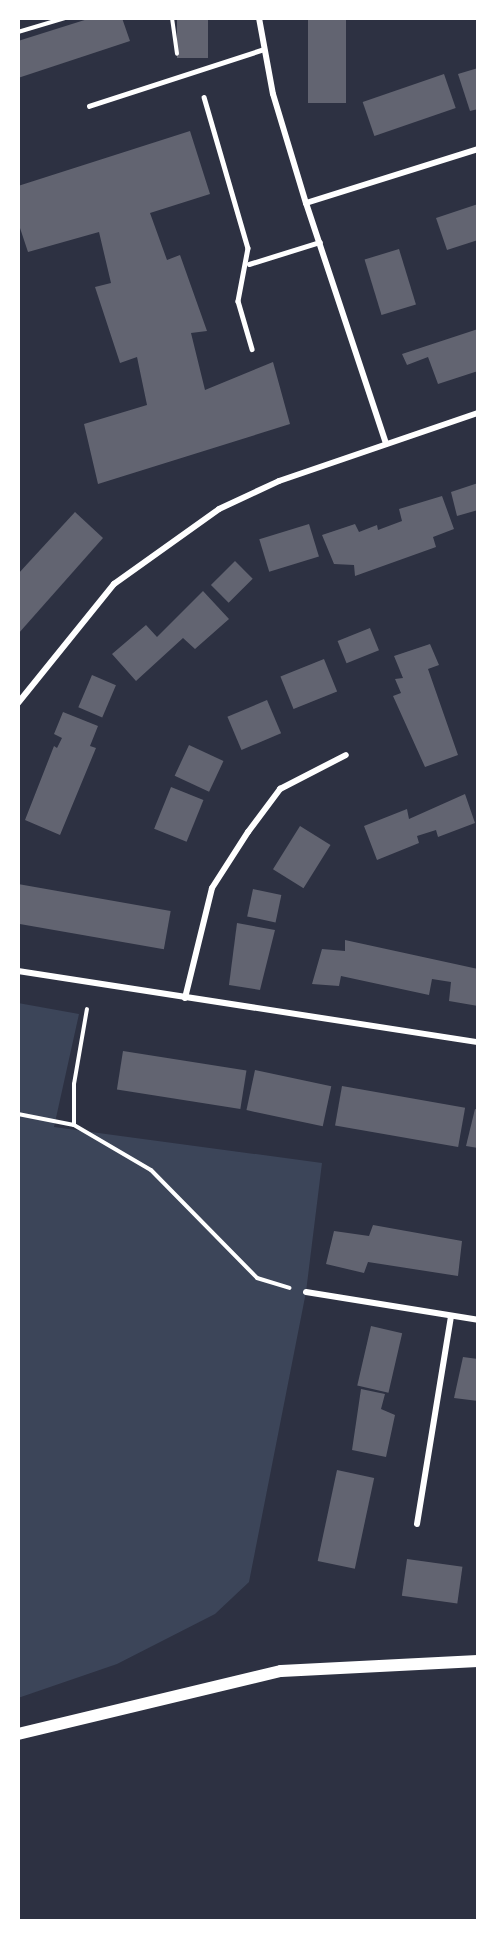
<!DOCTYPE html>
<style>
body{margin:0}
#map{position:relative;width:496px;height:1939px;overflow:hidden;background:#2d3142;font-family:"Varela Round",sans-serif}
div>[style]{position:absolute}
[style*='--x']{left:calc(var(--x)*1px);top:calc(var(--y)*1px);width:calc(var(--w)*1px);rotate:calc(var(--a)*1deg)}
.green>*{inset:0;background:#3c4559}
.building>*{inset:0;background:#626471;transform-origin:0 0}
.path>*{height:4px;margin:-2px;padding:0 2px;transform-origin:2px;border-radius:2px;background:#fff}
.service>*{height:4.5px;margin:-2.25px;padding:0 2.25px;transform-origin:2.25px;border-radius:2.25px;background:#fff}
.minor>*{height:6px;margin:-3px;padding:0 3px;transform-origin:3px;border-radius:3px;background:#fff}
.secondary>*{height:12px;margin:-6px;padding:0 6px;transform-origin:6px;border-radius:6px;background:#fff}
span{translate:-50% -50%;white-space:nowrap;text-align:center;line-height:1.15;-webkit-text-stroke:6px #fff;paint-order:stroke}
.frame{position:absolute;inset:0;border:20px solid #fff;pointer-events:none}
</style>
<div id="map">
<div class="green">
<i style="clip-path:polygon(18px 1003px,79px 1014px,54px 1127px,322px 1163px,306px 1292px,249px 1582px,215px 1614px,117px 1664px,18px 1698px)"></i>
</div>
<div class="building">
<i style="clip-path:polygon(91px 18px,122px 18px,130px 41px,18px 78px,18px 41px)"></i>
<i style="left:177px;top:18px;width:31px;height:40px"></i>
<i style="left:308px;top:18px;width:38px;height:85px"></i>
<i style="clip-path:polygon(478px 68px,478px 109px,470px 111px,458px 74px)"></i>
<i style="left:444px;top:74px;width:36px;height:86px;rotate:71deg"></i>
<i style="clip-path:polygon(190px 131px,210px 194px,150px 213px,167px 260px,180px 255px,207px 331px,191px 333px,205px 390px,273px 362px,290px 424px,98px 484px,84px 424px,147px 405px,137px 357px,120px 363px,95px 287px,111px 283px,99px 232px,28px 252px,18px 222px,18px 186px)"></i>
<i style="clip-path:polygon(478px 204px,478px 240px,447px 250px,436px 218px)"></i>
<i style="left:399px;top:249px;width:58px;height:36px;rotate:73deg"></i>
<i style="clip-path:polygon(478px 329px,478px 371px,438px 384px,428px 357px,407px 365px,402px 354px)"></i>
<i style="clip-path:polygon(478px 483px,478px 510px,457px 516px,451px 492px)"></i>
<i style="clip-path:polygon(442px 496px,454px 529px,433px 537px,436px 547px,355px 576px,354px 565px,334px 564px,322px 535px,355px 524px,359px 532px,377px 525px,378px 530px,402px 521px,399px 509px)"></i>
<i style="clip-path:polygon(75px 512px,103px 538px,18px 634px,18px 574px)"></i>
<i style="left:309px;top:524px;width:34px;height:52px;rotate:73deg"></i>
<i style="left:235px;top:561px;width:25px;height:34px;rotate:45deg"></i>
<i style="clip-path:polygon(203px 591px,229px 619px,195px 649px,183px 638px,136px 681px,112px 654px,146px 625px,157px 637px)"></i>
<i style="left:370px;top:628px;width:24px;height:35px;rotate:68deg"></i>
<i style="clip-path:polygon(430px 644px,439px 665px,428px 669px,458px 755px,425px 767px,393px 696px,401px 693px,395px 679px,403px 678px,394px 656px)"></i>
<i style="left:324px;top:659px;width:35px;height:47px;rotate:68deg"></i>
<i style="left:92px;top:675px;width:26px;height:35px;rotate:23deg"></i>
<i style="left:267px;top:700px;width:36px;height:43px;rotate:67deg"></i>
<i style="clip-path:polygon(63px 712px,98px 726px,90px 746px,96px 748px,60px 835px,25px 820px,54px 746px,57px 748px,62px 738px,54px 734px)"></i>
<i style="left:189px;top:745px;width:38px;height:34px;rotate:25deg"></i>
<i style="left:171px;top:787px;width:35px;height:45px;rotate:22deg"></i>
<i style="clip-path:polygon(465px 794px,475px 823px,438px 837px,436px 830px,417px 836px,419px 843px,377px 860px,364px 826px,407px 809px,409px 819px)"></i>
<i style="left:300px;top:826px;width:36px;height:51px;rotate:32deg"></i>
<i style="left:18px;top:884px;width:155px;height:39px;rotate:10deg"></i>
<i style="left:253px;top:889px;width:29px;height:28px;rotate:12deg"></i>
<i style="clip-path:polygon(237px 923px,275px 930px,260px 990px,229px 985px)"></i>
<i style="clip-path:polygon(345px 940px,478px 969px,478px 1006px,449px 1001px,451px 982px,432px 979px,429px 995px,341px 976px,339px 986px,312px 984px,322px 949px,345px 951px)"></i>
<i style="left:123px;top:1051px;width:125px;height:39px;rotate:9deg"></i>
<i style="left:255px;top:1070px;width:78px;height:41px;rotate:12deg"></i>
<i style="left:342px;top:1086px;width:125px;height:40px;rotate:10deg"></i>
<i style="clip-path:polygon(475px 1109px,478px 1110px,478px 1148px,466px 1146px)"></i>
<i style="clip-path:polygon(373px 1225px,462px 1241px,458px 1276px,368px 1262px,364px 1273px,326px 1264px,334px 1231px,369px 1236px)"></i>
<i style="left:371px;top:1326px;width:32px;height:61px;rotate:13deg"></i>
<i style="clip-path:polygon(463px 1357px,478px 1359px,478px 1401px,454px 1398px)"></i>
<i style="clip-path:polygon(361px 1389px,385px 1394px,381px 1409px,395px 1415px,386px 1457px,352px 1450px)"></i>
<i style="left:337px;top:1470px;width:38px;height:93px;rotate:12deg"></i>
<i style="left:407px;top:1559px;width:56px;height:37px;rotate:8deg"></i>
</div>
<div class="path">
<i style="--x:172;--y:18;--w:36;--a:82"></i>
<i style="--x:18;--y:32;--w:49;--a:-16.6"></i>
<i style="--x:18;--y:1114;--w:57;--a:11.1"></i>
<i style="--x:74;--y:1125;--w:89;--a:30.3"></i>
<i style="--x:151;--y:1170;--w:151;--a:45.5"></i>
<i style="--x:257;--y:1278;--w:34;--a:17"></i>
<i style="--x:74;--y:1125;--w:41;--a:-90"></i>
<i style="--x:74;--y:1084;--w:76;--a:-80.2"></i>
</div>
<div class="service">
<i style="--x:204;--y:97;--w:157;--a:73.8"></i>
<i style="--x:248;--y:248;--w:54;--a:100.7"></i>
<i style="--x:238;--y:301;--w:50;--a:73.7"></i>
<i style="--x:89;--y:106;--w:184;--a:-18"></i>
<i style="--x:249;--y:264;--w:74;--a:-17.2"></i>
</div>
<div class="minor">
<i style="--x:259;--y:18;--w:77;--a:79.6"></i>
<i style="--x:273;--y:94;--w:114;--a:73.2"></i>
<i style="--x:306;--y:203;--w:180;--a:-17.4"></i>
<i style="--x:306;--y:203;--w:254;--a:71.6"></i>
<i style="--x:18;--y:703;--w:153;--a:-51.1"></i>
<i style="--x:114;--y:584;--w:129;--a:-35.5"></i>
<i style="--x:219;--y:509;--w:66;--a:-25"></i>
<i style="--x:279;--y:481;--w:210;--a:-18.9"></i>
<i style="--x:18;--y:971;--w:465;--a:8.8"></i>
<i style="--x:185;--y:998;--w:113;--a:-76.2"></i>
<i style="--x:212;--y:888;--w:67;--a:-57.3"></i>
<i style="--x:248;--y:832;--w:54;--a:-53.3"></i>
<i style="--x:280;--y:789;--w:74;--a:-27.3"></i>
<i style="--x:306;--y:1292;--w:174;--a:9.2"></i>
<i style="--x:417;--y:1524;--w:210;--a:-80.7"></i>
</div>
<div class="secondary">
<i style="--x:18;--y:1734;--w:270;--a:-13.5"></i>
<i style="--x:281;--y:1671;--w:197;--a:-2.9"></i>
</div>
<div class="frame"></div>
</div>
